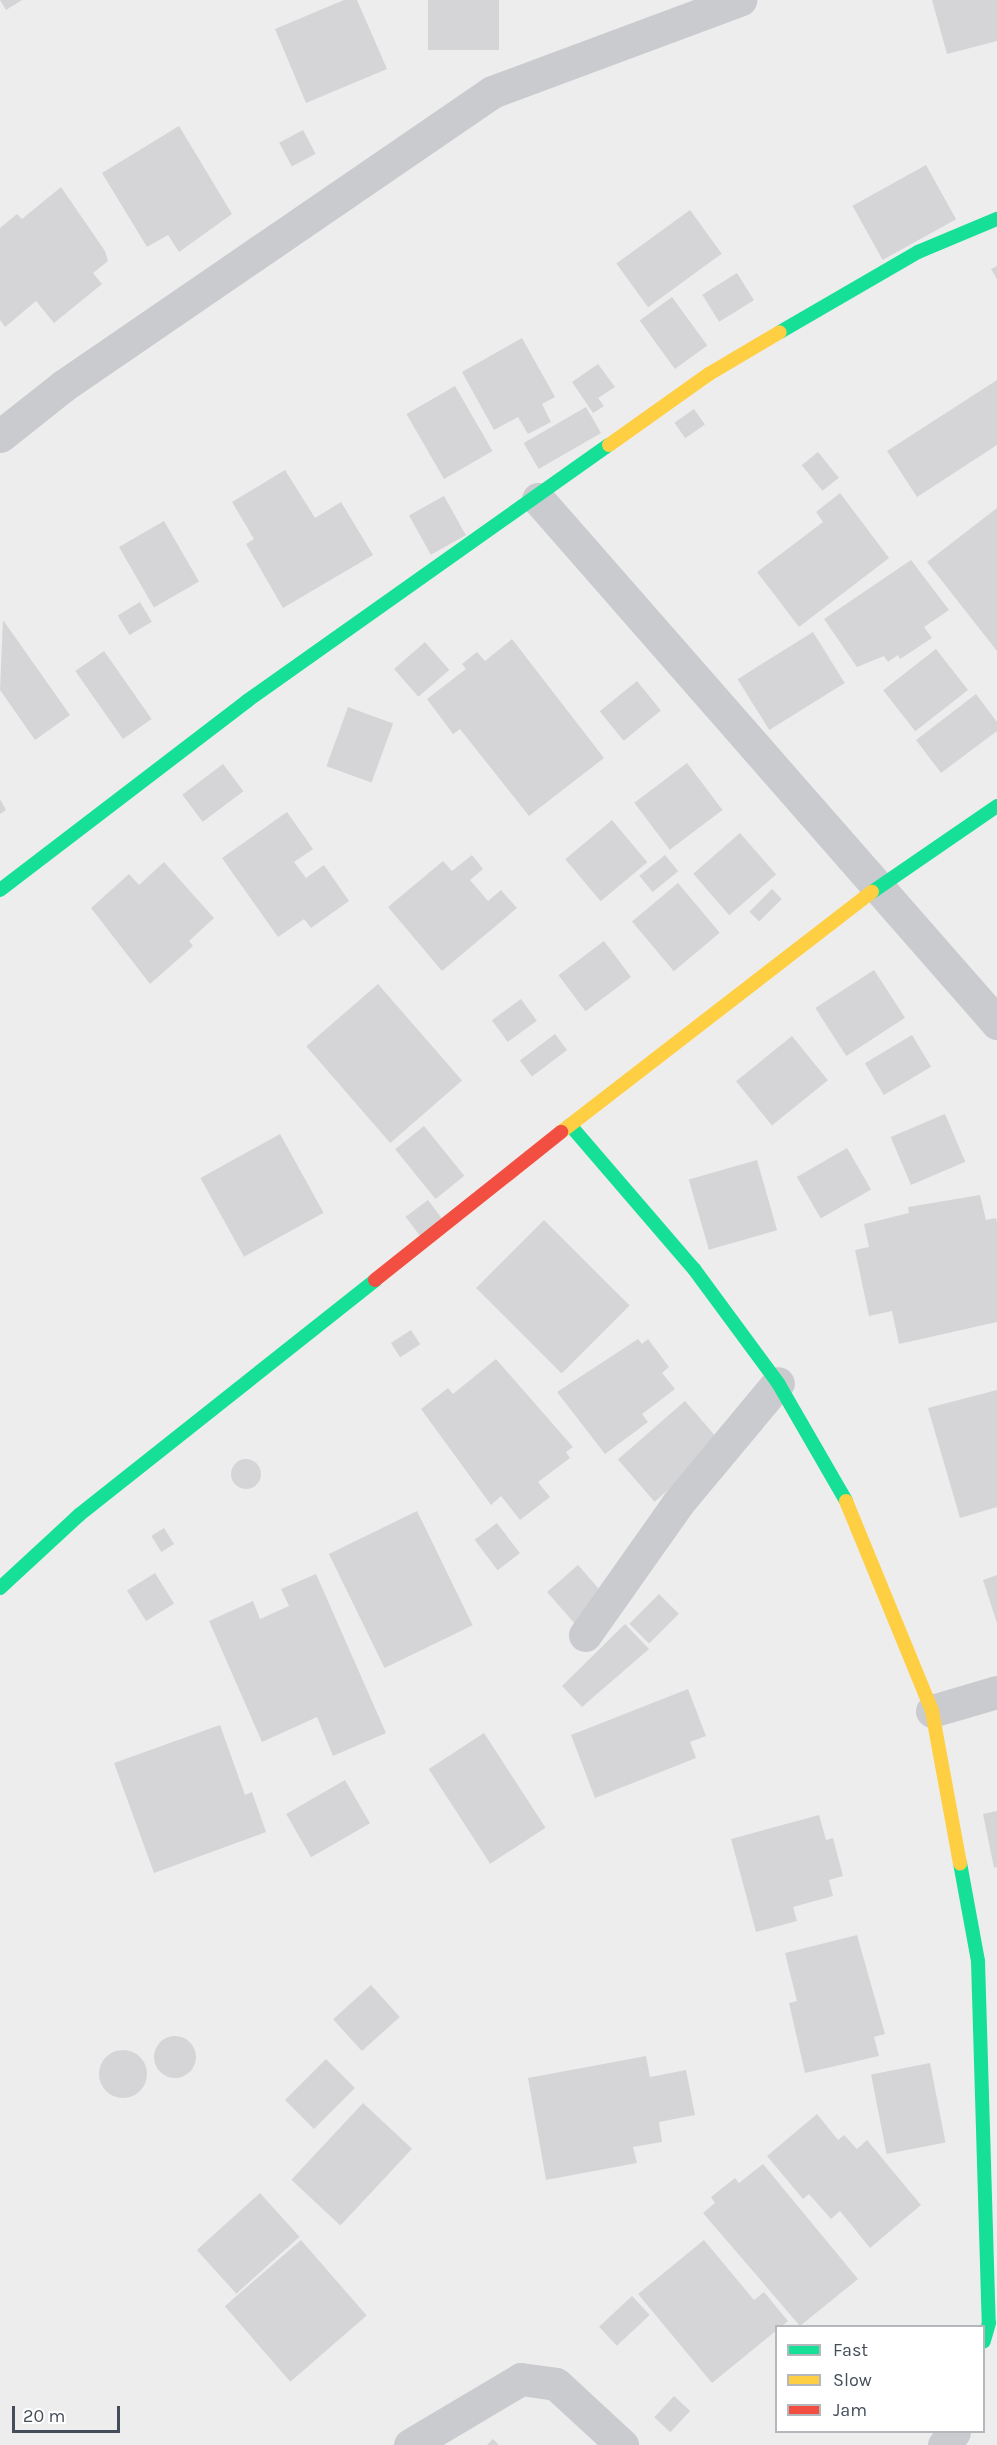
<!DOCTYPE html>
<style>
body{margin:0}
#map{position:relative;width:997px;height:2445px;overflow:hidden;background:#eeeded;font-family:Karla,sans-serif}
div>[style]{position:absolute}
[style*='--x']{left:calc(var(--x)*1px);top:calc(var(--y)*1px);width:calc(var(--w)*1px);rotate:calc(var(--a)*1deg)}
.building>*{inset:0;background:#d5d5d7;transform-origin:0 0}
.round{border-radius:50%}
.street>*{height:33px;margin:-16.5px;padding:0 16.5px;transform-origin:16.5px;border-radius:16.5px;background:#c9cbce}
.fast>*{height:14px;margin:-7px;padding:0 7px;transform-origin:7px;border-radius:7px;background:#16e098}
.slow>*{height:14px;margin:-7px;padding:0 7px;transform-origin:7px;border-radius:7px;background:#ffcf43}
.jam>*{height:14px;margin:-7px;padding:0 7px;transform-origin:7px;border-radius:7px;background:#f24e42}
span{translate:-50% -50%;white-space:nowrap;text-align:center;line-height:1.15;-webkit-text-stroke:5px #fff;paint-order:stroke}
.legend{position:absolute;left:775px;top:2325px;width:210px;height:108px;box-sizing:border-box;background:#fff;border:2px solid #b4b8bd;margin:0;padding:8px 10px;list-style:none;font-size:18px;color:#444d59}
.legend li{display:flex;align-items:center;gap:12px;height:30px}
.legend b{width:30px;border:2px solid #b4b8bd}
.scale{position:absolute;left:12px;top:2406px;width:108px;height:27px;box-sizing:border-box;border:3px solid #444d59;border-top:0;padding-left:8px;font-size:18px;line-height:21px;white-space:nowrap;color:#444d59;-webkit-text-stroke:4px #fff;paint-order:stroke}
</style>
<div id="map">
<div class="building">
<i style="clip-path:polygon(0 0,22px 0,6px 10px)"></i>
<i style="clip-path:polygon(344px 0,357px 0,387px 69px,306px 103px,275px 29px)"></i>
<i style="left:428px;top:0;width:71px;height:50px"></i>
<i style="clip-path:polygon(932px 0,997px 0,997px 41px,947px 54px)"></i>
<i style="clip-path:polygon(179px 126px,232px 214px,179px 252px,168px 235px,147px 247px,102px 173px)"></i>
<i style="left:303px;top:130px;width:27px;height:27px;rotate:62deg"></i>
<i style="left:926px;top:165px;width:62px;height:84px;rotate:61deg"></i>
<i style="clip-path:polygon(61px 187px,105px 251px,108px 261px,93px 273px,102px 284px,54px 323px,36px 301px,5px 327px,0 320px,0 228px,17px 214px,22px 219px)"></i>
<i style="left:690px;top:210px;width:54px;height:91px;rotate:54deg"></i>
<i style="clip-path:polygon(997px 266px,997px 279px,991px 269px)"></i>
<i style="left:737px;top:273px;width:32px;height:41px;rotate:58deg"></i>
<i style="left:672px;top:297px;width:60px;height:40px;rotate:54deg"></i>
<i style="clip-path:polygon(522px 338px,555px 397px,542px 404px,551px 422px,528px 434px,518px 417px,494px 430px,462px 372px)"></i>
<i style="clip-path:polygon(598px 364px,615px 387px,598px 398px,604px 406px,593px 413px,572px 382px)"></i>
<i style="clip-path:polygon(997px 380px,997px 445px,917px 497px,887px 451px)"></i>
<i style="left:455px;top:386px;width:75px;height:56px;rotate:60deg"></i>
<i style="left:586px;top:407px;width:30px;height:72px;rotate:60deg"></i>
<i style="left:694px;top:409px;width:19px;height:24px;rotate:55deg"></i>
<i style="left:818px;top:452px;width:33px;height:21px;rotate:51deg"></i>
<i style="clip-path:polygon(285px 470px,315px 518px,341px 502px,373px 555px,283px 608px,246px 544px,254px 539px,232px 502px)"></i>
<i style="clip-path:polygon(840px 493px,889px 558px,799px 627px,757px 572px,823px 522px,816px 512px)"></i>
<i style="left:444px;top:496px;width:45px;height:40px;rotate:61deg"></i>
<i style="clip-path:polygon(997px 508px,997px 651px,927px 562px)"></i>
<i style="left:164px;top:521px;width:70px;height:52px;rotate:60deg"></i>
<i style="clip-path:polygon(911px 560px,949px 610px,924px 627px,932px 638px,900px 659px,898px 655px,888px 662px,884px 656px,857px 667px,824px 619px)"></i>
<i style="left:140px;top:602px;width:23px;height:26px;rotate:59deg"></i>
<i style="clip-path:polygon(3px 620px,70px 715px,35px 740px,0 690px)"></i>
<i style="left:813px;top:632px;width:60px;height:89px;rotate:58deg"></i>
<i style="clip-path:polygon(512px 639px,604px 758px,529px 816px,460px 729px,453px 734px,427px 699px,466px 669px,462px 664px,477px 652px,485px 661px)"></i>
<i style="left:425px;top:642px;width:37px;height:41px;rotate:49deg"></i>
<i style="left:936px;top:649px;width:52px;height:67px;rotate:52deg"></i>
<i style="left:104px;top:651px;width:83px;height:35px;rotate:55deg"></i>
<i style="left:637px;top:681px;width:38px;height:48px;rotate:51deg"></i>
<i style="clip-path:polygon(976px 694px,997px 722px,997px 731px,941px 773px,916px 740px)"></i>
<i style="left:348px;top:707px;width:48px;height:63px;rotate:20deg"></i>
<i style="left:687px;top:763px;width:59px;height:66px;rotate:53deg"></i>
<i style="left:223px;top:764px;width:34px;height:51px;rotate:53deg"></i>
<i style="clip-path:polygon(0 799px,6px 810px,0 814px)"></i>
<i style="clip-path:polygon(287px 812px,313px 849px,294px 862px,306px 878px,324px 865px,349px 901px,311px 928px,304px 919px,278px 937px,222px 858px)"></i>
<i style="left:612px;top:820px;width:55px;height:61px;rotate:50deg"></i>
<i style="left:740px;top:833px;width:55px;height:62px;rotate:49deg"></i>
<i style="clip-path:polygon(472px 855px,483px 869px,470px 880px,488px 901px,501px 890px,517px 908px,442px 971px,388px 907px,443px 861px,452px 871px)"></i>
<i style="left:665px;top:855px;width:21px;height:33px;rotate:51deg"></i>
<i style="clip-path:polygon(164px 862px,214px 918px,189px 941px,193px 946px,150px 984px,91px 908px,129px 874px,139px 885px)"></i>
<i style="left:678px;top:883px;width:65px;height:60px;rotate:50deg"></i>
<i style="left:772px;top:889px;width:14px;height:32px;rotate:45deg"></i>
<i style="left:604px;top:941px;width:45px;height:57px;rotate:53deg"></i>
<i style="left:874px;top:970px;width:57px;height:70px;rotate:57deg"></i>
<i style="left:378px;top:984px;width:128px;height:95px;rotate:49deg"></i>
<i style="left:521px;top:999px;width:27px;height:36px;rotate:54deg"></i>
<i style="left:555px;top:1034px;width:20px;height:44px;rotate:53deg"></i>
<i style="left:912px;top:1035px;width:37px;height:55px;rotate:59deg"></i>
<i style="left:792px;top:1036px;width:57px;height:72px;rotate:51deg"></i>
<i style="left:945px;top:1114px;width:52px;height:59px;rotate:67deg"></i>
<i style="left:424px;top:1126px;width:64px;height:37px;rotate:51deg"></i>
<i style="left:280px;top:1134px;width:90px;height:91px;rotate:61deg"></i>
<i style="left:847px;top:1148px;width:48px;height:58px;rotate:60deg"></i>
<i style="left:757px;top:1160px;width:73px;height:71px;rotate:74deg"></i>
<i style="clip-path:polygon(980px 1195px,986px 1220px,996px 1218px,997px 1223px,997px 1322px,899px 1344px,892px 1311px,869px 1316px,855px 1250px,869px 1247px,864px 1224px,909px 1213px,908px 1207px)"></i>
<i style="left:428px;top:1200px;width:26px;height:28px;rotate:53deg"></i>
<i style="left:544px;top:1220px;width:121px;height:96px;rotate:45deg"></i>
<i style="left:411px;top:1330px;width:17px;height:24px;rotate:57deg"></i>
<i style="clip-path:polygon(638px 1339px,642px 1344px,648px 1339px,669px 1367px,662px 1373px,675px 1389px,642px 1414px,648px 1422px,605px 1454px,557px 1392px)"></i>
<i style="clip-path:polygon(496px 1359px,573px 1447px,566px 1452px,570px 1458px,538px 1482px,550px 1497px,520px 1520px,501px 1496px,491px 1505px,421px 1409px,448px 1388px,453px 1394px)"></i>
<i style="clip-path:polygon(997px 1390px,997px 1507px,960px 1518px,928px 1408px)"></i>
<i style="left:685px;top:1401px;width:56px;height:89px;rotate:49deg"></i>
<i class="round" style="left:231px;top:1459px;width:30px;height:30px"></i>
<i style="left:417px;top:1511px;width:127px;height:98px;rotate:64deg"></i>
<i style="left:497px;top:1523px;width:38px;height:28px;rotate:53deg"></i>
<i style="left:164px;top:1528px;width:19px;height:15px;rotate:58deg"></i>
<i style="left:578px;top:1565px;width:44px;height:41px;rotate:49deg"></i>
<i style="left:155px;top:1573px;width:36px;height:33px;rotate:58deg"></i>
<i style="clip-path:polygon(316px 1574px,386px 1733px,333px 1756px,317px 1717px,262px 1742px,209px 1621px,253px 1601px,260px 1619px,289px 1606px,281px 1589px)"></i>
<i style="clip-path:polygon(997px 1575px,997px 1623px,983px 1580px)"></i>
<i style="left:659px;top:1594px;width:28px;height:42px;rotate:45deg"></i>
<i style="clip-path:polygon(625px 1624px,649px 1649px,582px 1707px,562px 1686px)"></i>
<i style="clip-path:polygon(688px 1689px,706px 1736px,690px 1742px,696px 1758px,595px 1798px,571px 1735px)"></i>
<i style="clip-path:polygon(220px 1725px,245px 1795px,252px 1792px,266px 1832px,154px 1873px,114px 1763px)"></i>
<i style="left:484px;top:1733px;width:113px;height:66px;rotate:57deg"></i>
<i style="left:345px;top:1780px;width:50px;height:68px;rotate:60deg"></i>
<i style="clip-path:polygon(997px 1811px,997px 1867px,994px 1868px,983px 1814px)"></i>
<i style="clip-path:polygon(819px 1815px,826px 1840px,833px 1838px,843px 1876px,829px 1880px,833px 1896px,793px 1907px,797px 1921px,756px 1932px,731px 1839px)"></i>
<i style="clip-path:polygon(857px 1935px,885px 2034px,874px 2037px,879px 2056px,805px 2073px,789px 2003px,797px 2001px,785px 1953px)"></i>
<i style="left:371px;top:1985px;width:43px;height:51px;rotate:48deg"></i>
<i class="round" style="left:154px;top:2036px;width:42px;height:42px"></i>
<i class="round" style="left:99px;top:2050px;width:48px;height:48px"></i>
<i style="clip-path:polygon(646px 2056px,650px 2077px,686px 2070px,695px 2115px,659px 2122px,662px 2142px,633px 2147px,637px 2163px,546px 2180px,528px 2078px)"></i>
<i style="left:326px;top:2059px;width:41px;height:58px;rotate:45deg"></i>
<i style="left:930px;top:2063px;width:81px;height:60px;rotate:79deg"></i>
<i style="left:363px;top:2103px;width:67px;height:105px;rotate:43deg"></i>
<i style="clip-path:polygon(817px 2114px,838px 2140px,844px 2135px,857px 2149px,867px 2140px,921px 2205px,870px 2248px,840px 2211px,831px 2219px,809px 2194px,803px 2199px,767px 2156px)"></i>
<i style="clip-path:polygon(763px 2164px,858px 2279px,800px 2326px,703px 2213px,715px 2203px,711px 2197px,735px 2178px,739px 2183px)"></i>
<i style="left:260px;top:2193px;width:59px;height:85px;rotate:48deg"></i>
<i style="left:301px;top:2240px;width:100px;height:101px;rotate:49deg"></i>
<i style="clip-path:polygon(704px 2240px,754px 2300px,764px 2292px,788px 2321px,712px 2383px,638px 2294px)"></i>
<i style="left:632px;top:2296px;width:26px;height:45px;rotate:47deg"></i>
<i style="left:674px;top:2396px;width:22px;height:29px;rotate:43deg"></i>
<i style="clip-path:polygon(493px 2439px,499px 2445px,487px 2445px)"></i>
</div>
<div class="street">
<i style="--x:0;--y:436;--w:80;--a:-38.4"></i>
<i style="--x:63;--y:386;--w:520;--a:-34.42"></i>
<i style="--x:492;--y:92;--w:265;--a:-20.4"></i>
<i style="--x:538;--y:499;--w:697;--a:48.78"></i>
<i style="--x:585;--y:1635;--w:161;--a:-54.8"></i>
<i style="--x:678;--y:1503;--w:156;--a:-50.2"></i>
<i style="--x:932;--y:1711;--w:68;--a:-16.3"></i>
<i style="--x:410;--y:2445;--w:129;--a:-30.7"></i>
<i style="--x:521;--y:2379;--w:35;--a:8"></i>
<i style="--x:556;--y:2384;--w:90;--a:42.7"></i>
<i style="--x:944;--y:2445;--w:16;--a:-52"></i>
</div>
<div class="fast">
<i style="--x:780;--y:332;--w:160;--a:-30.1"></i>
<i style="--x:918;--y:252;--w:86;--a:-22.7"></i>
<i style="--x:0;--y:890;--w:311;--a:-37.4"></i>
<i style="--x:247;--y:701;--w:443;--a:-35.3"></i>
<i style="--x:872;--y:892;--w:152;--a:-34.5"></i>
<i style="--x:570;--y:1125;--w:190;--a:49.3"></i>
<i style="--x:694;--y:1269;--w:142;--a:53.6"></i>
<i style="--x:778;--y:1383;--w:136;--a:60"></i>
<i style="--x:0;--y:1588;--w:108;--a:-42.7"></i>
<i style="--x:79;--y:1515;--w:378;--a:-38.4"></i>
<i style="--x:960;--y:1863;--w:100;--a:79.6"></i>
<i style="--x:978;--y:1961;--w:362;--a:88.3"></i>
<i style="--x:989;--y:2323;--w:19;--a:106"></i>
</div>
<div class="slow">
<i style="--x:609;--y:445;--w:123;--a:-35.4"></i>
<i style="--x:709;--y:374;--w:82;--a:-30.6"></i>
<i style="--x:561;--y:1132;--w:393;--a:-37.7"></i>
<i style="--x:846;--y:1501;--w:227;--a:67.7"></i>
<i style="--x:932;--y:1711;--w:155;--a:79.6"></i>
</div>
<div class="jam">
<i style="--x:375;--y:1280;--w:238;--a:-38.5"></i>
</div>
<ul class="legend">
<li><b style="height:8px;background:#16e098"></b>Fast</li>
<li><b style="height:8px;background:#ffcf43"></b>Slow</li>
<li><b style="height:8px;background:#f24e42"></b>Jam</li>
</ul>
<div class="scale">20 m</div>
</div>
